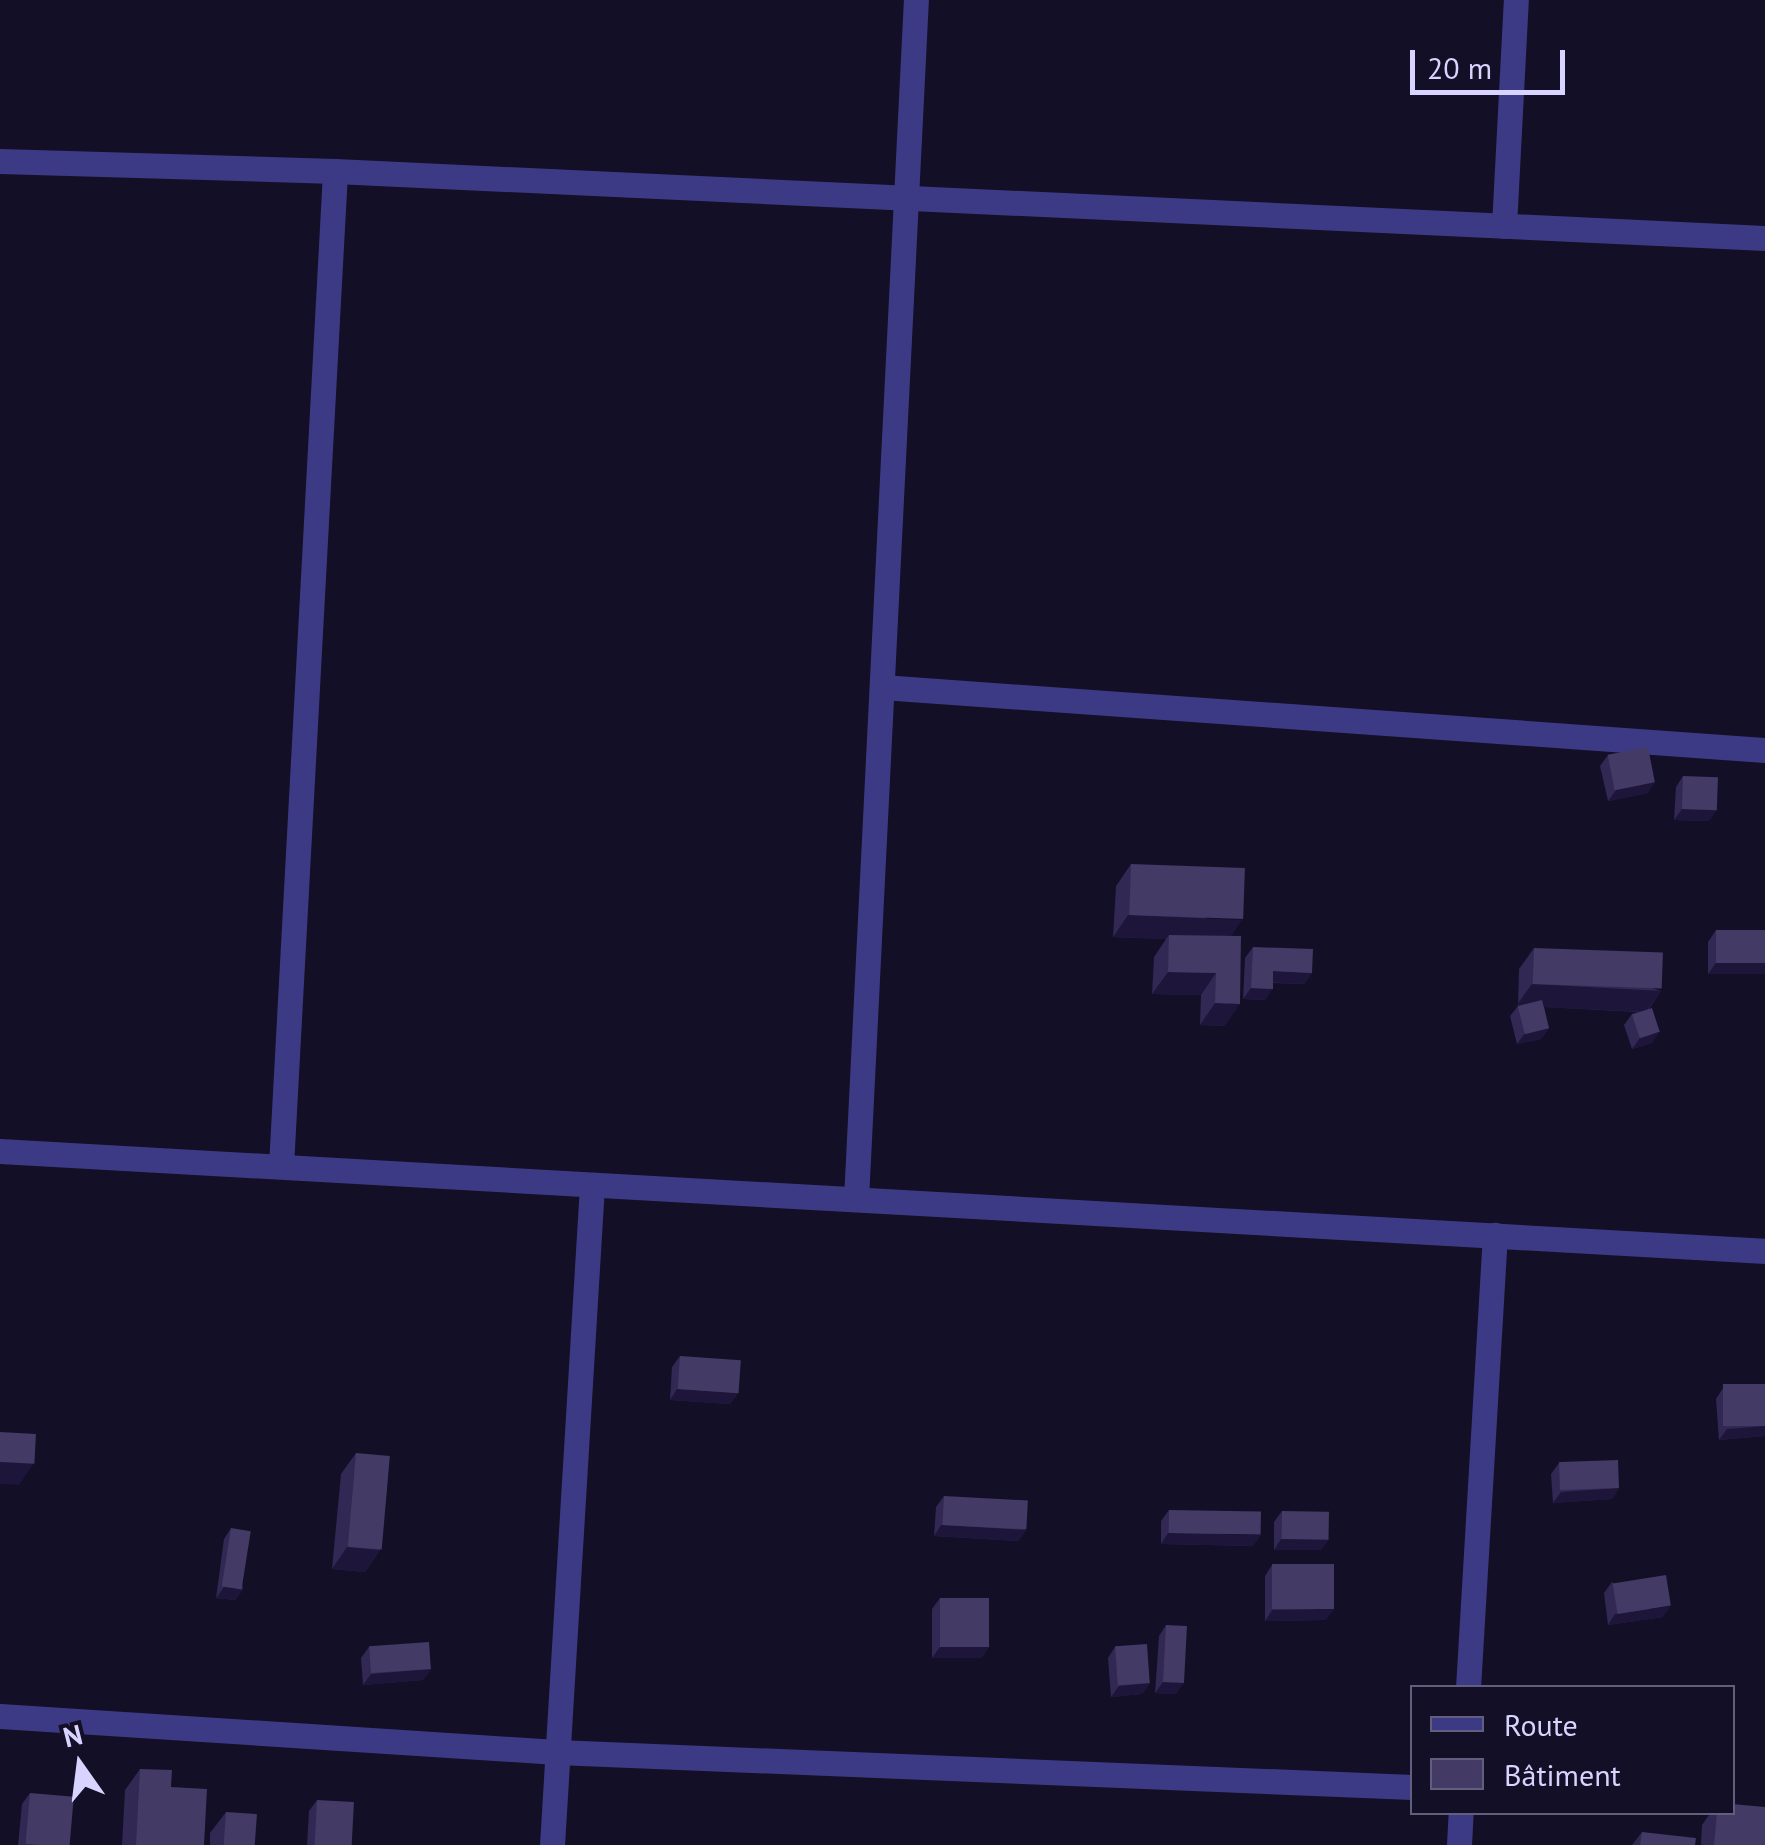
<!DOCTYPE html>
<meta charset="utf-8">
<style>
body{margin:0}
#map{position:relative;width:1765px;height:1845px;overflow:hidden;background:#130f26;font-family:"PT Sans",sans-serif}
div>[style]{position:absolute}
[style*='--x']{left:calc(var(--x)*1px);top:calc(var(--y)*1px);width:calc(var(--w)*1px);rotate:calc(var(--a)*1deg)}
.minor>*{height:25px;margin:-12.5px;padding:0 12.5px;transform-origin:12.5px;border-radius:12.5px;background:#3d3a85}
.wall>*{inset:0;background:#312854}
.shaded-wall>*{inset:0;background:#1d163a}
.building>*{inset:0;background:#433a66;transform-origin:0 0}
span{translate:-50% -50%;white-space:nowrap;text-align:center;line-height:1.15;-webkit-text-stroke:8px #130f26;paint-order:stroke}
.legend{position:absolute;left:1410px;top:1685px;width:325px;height:130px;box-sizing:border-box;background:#130f26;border:2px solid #625e7d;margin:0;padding:12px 18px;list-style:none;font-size:30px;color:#d9d4ff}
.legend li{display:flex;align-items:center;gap:20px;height:50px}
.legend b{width:50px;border:2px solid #625e7d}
.north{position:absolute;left:30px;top:1715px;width:100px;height:100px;-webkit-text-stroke:8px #130f26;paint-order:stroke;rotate:346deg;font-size:28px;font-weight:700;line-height:40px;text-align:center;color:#d9d4ff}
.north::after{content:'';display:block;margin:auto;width:35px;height:45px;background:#d9d4ff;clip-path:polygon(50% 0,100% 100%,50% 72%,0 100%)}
.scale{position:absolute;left:1410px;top:50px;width:155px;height:45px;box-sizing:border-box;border:5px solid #d9d4ff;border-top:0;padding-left:12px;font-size:30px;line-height:35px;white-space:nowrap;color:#d9d4ff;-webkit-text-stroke:8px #130f26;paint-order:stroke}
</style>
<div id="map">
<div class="minor">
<i style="--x:0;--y:161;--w:335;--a:1.7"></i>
<i style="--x:335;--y:171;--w:1432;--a:2.68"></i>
<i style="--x:1504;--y:226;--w:226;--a:-87"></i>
<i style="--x:882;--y:687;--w:885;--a:4.08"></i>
<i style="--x:0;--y:1151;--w:1768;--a:3.24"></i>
<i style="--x:281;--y:1166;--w:996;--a:-86.89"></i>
<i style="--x:856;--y:1199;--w:1201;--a:-87.14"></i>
<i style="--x:1468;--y:1688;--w:454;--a:-86.6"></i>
<i style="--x:0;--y:1716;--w:558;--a:3.7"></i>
<i style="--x:557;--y:1752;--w:856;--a:2.34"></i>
<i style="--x:552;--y:1845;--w:661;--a:-86.53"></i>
<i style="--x:1459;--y:1845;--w:33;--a:-87"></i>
</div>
<div class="wall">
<i style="clip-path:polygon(1608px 755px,1648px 793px,1608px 801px,1600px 766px)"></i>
<i style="clip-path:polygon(1683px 776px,1709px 821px,1674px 820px,1676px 787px)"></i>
<i style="clip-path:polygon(1131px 864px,1231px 936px,1225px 1026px,1200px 1025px,1201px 995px,1152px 994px,1154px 957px,1166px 939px,1113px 937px,1116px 886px)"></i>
<i style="clip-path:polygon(1716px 930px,1765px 930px,1765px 974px,1708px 974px,1708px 942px)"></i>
<i style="clip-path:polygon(1253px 947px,1312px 973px,1304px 984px,1273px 983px,1265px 1000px,1243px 999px,1245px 958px)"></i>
<i style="clip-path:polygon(1534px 948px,1661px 991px,1649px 1009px,1652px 1043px,1632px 1049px,1624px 1025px,1632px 1014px,1638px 1012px,1544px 1007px,1549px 1028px,1541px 1039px,1517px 1044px,1510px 1016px,1518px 1006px,1519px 969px)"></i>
<i style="clip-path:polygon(680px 1356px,738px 1393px,730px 1404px,670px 1400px,672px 1367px)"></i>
<i style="clip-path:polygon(1765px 1384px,1765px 1436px,1719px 1440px,1716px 1399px,1723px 1388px)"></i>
<i style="clip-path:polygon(356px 1453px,380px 1550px,365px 1572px,332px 1569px,341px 1474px)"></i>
<i style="clip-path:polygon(1559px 1463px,1619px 1488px,1612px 1499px,1553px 1503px,1551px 1474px)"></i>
<i style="clip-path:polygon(944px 1496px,1026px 1530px,1018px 1541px,934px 1536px,936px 1507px)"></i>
<i style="clip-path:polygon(1169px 1510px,1253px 1546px,1161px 1544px,1161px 1521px)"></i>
<i style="clip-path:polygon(1282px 1511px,1329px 1539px,1321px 1550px,1274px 1550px,1274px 1522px)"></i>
<i style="clip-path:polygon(231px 1528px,243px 1589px,235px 1600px,216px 1598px,224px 1539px)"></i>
<i style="clip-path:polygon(1272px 1565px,1326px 1620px,1265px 1621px,1265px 1576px)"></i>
<i style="clip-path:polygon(1612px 1582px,1663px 1617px,1608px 1625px,1604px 1593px)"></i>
<i style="clip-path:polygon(940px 1598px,989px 1647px,981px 1658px,932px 1658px,932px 1609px)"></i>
<i style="clip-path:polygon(1166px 1625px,1176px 1694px,1155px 1693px,1159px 1636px)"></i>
<i style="clip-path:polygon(369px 1647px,431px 1669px,423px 1680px,363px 1685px,361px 1658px)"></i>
<i style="clip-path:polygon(1115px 1647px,1150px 1683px,1142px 1694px,1111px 1697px,1108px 1658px)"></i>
<i style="clip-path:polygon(140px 1769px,171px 1787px,204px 1845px,122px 1845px,125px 1790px)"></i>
<i style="clip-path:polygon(30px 1793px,69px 1845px,18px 1845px,22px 1804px)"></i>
<i style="clip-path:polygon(317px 1800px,352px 1845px,307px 1845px,309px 1811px)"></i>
<i style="clip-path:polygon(226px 1812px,255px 1845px,210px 1845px,210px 1833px)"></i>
<i style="clip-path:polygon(1711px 1812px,1732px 1812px,1765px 1845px,1701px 1845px,1702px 1825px)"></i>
<i style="clip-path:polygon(1642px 1832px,1695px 1845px,1632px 1845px)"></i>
</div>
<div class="shaded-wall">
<i style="clip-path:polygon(1655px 782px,1648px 793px,1608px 801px,1616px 790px)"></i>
<i style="clip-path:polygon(1682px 809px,1717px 810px,1709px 821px,1674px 820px)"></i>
<i style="clip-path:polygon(1128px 915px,1242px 920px,1227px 942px,1169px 935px,1166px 939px,1113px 937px)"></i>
<i style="clip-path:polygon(1716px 963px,1765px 963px,1765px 974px,1708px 974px)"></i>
<i style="clip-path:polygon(1273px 971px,1312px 973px,1304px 984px,1266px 982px)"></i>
<i style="clip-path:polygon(1168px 972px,1216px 973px,1201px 995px,1152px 994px)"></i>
<i style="clip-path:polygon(1532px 984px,1661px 991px,1646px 1012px,1516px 1006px)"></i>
<i style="clip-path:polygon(1251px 988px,1273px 989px,1265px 1000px,1243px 999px)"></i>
<i style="clip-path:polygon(1215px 1003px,1240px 1004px,1225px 1026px,1200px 1025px)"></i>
<i style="clip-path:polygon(1549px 1028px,1541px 1039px,1517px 1044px,1525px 1033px)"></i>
<i style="clip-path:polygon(1660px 1032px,1652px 1043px,1632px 1049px,1640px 1038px)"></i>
<i style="clip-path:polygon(677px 1389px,738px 1393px,730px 1404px,670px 1400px)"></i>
<i style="clip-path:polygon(1765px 1426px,1765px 1436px,1719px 1440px,1727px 1429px)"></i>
<i style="clip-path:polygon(0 1462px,34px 1463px,19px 1485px,0 1484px)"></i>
<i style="clip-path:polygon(1619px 1488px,1612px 1499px,1553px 1503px,1561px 1492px)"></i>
<i style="clip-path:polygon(941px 1525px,1026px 1530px,1018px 1541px,934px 1536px)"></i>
<i style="clip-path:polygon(1168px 1533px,1261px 1535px,1253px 1546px,1161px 1544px)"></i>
<i style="clip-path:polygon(1281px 1539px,1329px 1539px,1321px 1550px,1274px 1550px)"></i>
<i style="clip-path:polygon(347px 1547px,380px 1550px,365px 1572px,332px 1569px)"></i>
<i style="clip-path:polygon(224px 1587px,243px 1589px,235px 1600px,216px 1598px)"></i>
<i style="clip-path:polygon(1671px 1606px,1663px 1617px,1608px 1625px,1615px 1614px)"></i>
<i style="clip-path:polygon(1334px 1609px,1326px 1620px,1265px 1621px,1272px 1610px)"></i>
<i style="clip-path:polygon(940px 1647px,989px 1647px,981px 1658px,932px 1658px)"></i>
<i style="clip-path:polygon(431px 1669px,423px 1680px,363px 1685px,371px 1674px)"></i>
<i style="clip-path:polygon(1163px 1682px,1184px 1683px,1176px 1694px,1155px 1693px)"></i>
<i style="clip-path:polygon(1150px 1683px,1142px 1694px,1111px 1697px,1119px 1686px)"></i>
</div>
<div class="building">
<i style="left:1648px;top:747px;width:36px;height:41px;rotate:79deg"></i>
<i style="left:1683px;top:776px;width:35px;height:33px;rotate:2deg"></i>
<i style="left:1131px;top:864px;width:114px;height:51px;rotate:2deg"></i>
<i style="left:1716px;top:930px;width:49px;height:33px"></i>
<i style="clip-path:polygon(1169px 935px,1241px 936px,1240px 1004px,1215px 1003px,1216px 973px,1168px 972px)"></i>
<i style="clip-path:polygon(1253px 947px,1313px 949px,1312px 973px,1273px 971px,1273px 989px,1251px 988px)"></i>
<i style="left:1534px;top:948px;width:129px;height:36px;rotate:2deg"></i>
<i style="left:1542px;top:1000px;width:29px;height:25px;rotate:76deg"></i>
<i style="left:1652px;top:1008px;width:25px;height:21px;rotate:72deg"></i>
<i style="left:680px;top:1356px;width:61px;height:33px;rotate:4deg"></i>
<i style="left:1765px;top:1384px;width:42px;height:42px;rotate:90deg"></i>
<i style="left:0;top:1432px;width:36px;height:30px;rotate:3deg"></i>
<i style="left:356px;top:1453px;width:34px;height:94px;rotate:5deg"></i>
<i style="left:1618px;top:1460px;width:28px;height:59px;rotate:88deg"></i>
<i style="left:944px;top:1496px;width:84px;height:29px;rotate:3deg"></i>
<i style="left:1169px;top:1510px;width:92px;height:23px;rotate:1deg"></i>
<i style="left:1282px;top:1511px;width:47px;height:28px;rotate:1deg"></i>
<i style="left:231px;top:1528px;width:20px;height:59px;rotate:9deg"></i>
<i style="left:1334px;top:1564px;width:45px;height:62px;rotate:90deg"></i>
<i style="left:1666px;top:1575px;width:31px;height:54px;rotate:81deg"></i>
<i style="left:940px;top:1598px;width:49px;height:49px"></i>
<i style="left:1166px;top:1625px;width:21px;height:57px;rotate:3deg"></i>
<i style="left:429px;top:1642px;width:27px;height:60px;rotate:86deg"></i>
<i style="left:1147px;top:1644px;width:39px;height:32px;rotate:86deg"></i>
<i style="clip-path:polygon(140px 1769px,172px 1770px,171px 1787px,207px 1789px,204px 1845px,136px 1845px)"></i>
<i style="left:30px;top:1793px;width:44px;height:51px;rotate:5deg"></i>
<i style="left:317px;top:1800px;width:37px;height:45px;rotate:3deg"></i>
<i style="clip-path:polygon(1732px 1804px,1765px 1807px,1765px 1845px,1714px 1845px,1717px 1812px,1732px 1812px)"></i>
<i style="left:226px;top:1812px;width:31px;height:33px;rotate:4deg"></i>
<i style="clip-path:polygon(1642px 1832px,1696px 1838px,1695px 1845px,1640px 1845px)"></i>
</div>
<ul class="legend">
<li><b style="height:12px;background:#3d3a85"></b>Route</li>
<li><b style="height:28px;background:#433a66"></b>Bâtiment</li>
</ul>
<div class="north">N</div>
<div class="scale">20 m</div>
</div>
